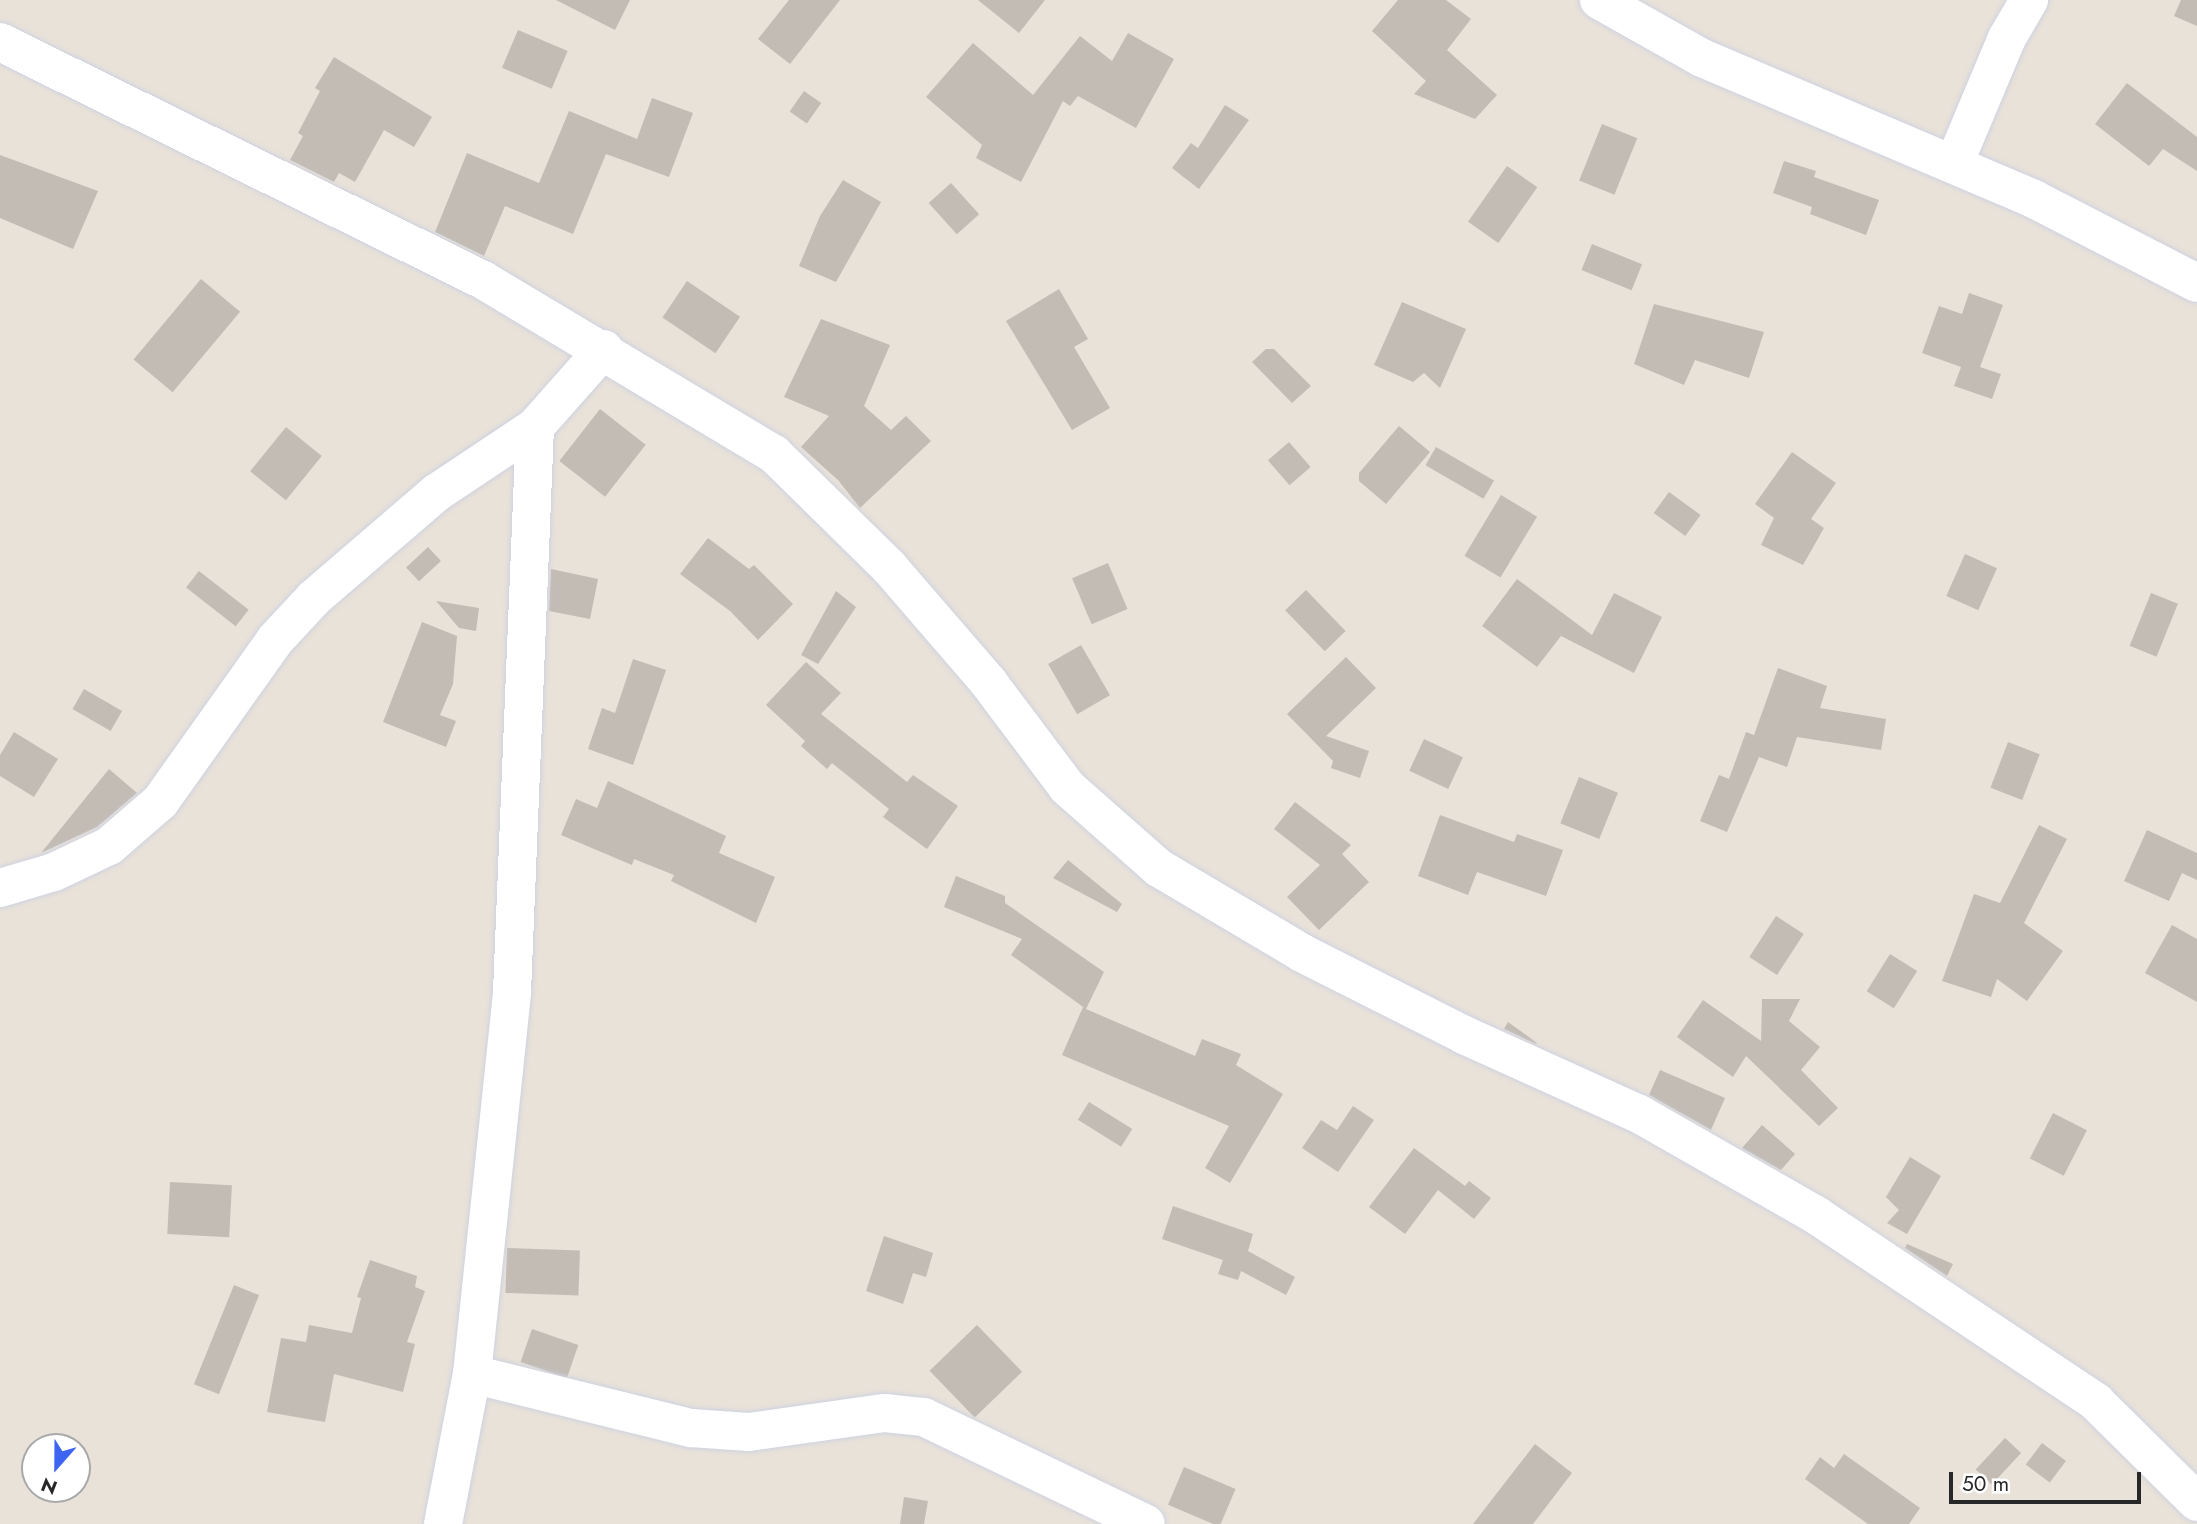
<!DOCTYPE html>
<style>
body{margin:0}
#map{position:relative;width:2197px;height:1524px;overflow:hidden;background:#e9e2d9;font-family:Jost,sans-serif}
div>[style]{position:absolute}
[style*='--x']{left:calc(var(--x)*1px);top:calc(var(--y)*1px);width:calc(var(--w)*1px);rotate:calc(var(--a)*1deg)}
.building>*{inset:0;background:#c2bcb5;transform-origin:0 0}
.roads{filter:drop-shadow(0 0 2px #ced2e0) drop-shadow(0 0 2px #ced2e0)}
.minor>*{height:38px;margin:-19px;padding:0 19px;transform-origin:19px;border-radius:19px;background:#fff}
span{translate:-50% -50%;white-space:nowrap;text-align:center;line-height:1.15;-webkit-text-stroke:6px #fff;paint-order:stroke}
.north{position:absolute;left:21px;top:1433px;width:70px;height:70px;box-sizing:border-box;background:#fff;border:2px solid #a9a9a9;border-radius:50%;rotate:201deg;font-size:19px;font-weight:700;line-height:28px;text-align:center;color:#272727}
.north::after{content:'';display:block;margin:auto;width:24px;height:32px;background:#3d65f2;clip-path:polygon(50% 0,100% 100%,50% 72%,0 100%)}
.scale{position:absolute;left:1949px;top:1472px;width:192px;height:32px;box-sizing:border-box;border:4px solid #272727;border-top:0;padding-left:9px;font-size:21px;line-height:24px;white-space:nowrap;color:#272727;-webkit-text-stroke:5px #fff;paint-order:stroke}
</style>
<div id="map">
<div class="building">
<i style="clip-path:polygon(556px 0,630px 0,615px 30px)"></i>
<i style="clip-path:polygon(789px 0,840px 0,790px 64px,758px 39px)"></i>
<i style="clip-path:polygon(978px 0,1045px 0,1019px 33px)"></i>
<i style="clip-path:polygon(1398px 0,1446px 0,1471px 19px,1447px 50px,1497px 95px,1475px 119px,1414px 94px,1426px 81px,1372px 31px)"></i>
<i style="clip-path:polygon(2181px 0,2197px 0,2197px 26px,2174px 16px)"></i>
<i style="left:518px;top:30px;width:54px;height:41px;rotate:23deg"></i>
<i style="clip-path:polygon(1128px 33px,1174px 59px,1136px 128px,1078px 96px,1070px 106px,1063px 101px,1021px 182px,976px 158px,982px 145px,926px 97px,973px 43px,1033px 95px,1080px 36px,1112px 61px)"></i>
<i style="clip-path:polygon(334px 57px,432px 117px,414px 147px,384px 130px,355px 182px,339px 173px,334px 182px,290px 160px,303px 136px,298px 133px,320px 91px,315px 88px)"></i>
<i style="clip-path:polygon(2127px 83px,2197px 137px,2197px 171px,2163px 149px,2149px 166px,2095px 124px)"></i>
<i style="left:804px;top:91px;width:21px;height:25px;rotate:35deg"></i>
<i style="clip-path:polygon(652px 98px,693px 113px,669px 177px,606px 154px,573px 234px,505px 206px,484px 256px,435px 232px,467px 153px,539px 183px,569px 111px,637px 139px)"></i>
<i style="clip-path:polygon(1225px 105px,1249px 120px,1199px 189px,1172px 168px,1191px 143px,1198px 148px)"></i>
<i style="left:1602px;top:124px;width:38px;height:61px;rotate:22deg"></i>
<i style="clip-path:polygon(0 155px,98px 191px,73px 249px,0 218px)"></i>
<i style="clip-path:polygon(1784px 161px,1816px 171px,1814px 177px,1879px 200px,1866px 235px,1810px 214px,1812px 207px,1773px 193px)"></i>
<i style="left:1507px;top:166px;width:37px;height:68px;rotate:35deg"></i>
<i style="clip-path:polygon(843px 180px,881px 202px,836px 282px,799px 266px,820px 216px)"></i>
<i style="left:951px;top:183px;width:42px;height:30px;rotate:48deg"></i>
<i style="left:1592px;top:244px;width:54px;height:28px;rotate:22deg"></i>
<i style="left:201px;top:279px;width:51px;height:105px;rotate:40deg"></i>
<i style="left:687px;top:281px;width:64px;height:44px;rotate:34deg"></i>
<i style="clip-path:polygon(1059px 289px,1088px 339px,1074px 347px,1110px 408px,1072px 430px,1006px 321px)"></i>
<i style="clip-path:polygon(1969px 293px,2003px 305px,1980px 367px,2001px 374px,1992px 399px,1954px 386px,1961px 367px,1922px 353px,1939px 306px,1962px 314px)"></i>
<i style="clip-path:polygon(1402px 302px,1466px 329px,1440px 388px,1424px 373px,1413px 382px,1374px 365px)"></i>
<i style="clip-path:polygon(1654px 304px,1764px 332px,1749px 378px,1695px 360px,1684px 385px,1634px 364px)"></i>
<i style="clip-path:polygon(821px 319px,890px 345px,864px 406px,891px 430px,906px 416px,931px 441px,860px 508px,838px 480px,801px 447px,829px 416px,784px 397px)"></i>
<i style="clip-path:polygon(1266px 349px,1274px 349px,1311px 386px,1292px 403px,1252px 362px)"></i>
<i style="left:600px;top:409px;width:58px;height:66px;rotate:38deg"></i>
<i style="clip-path:polygon(1399px 426px,1430px 452px,1386px 504px,1359px 481px,1359px 473px)"></i>
<i style="left:286px;top:427px;width:46px;height:57px;rotate:39deg"></i>
<i style="left:1289px;top:442px;width:33px;height:28px;rotate:49deg"></i>
<i style="left:1436px;top:447px;width:67px;height:21px;rotate:30deg"></i>
<i style="clip-path:polygon(1792px 452px,1836px 483px,1811px 519px,1824px 528px,1803px 565px,1761px 545px,1774px 518px,1755px 504px)"></i>
<i style="left:1669px;top:492px;width:39px;height:26px;rotate:36deg"></i>
<i style="left:1501px;top:495px;width:42px;height:71px;rotate:31deg"></i>
<i style="clip-path:polygon(708px 538px,749px 569px,754px 565px,793px 604px,758px 640px,730px 611px,680px 574px)"></i>
<i style="left:428px;top:547px;width:19px;height:30px;rotate:47deg"></i>
<i style="left:1965px;top:554px;width:35px;height:46px;rotate:24deg"></i>
<i style="left:1108px;top:563px;width:50px;height:39px;rotate:67deg"></i>
<i style="clip-path:polygon(551px 569px,598px 579px,590px 619px,549px 611px)"></i>
<i style="left:199px;top:571px;width:63px;height:21px;rotate:38deg"></i>
<i style="clip-path:polygon(1517px 579px,1592px 635px,1614px 593px,1662px 617px,1634px 673px,1561px 636px,1537px 667px,1482px 626px)"></i>
<i style="left:1306px;top:590px;width:57px;height:29px;rotate:46deg"></i>
<i style="clip-path:polygon(836px 591px,856px 607px,818px 664px,801px 655px)"></i>
<i style="left:2151px;top:593px;width:29px;height:57px;rotate:22deg"></i>
<i style="clip-path:polygon(436px 601px,479px 608px,476px 631px,459px 628px)"></i>
<i style="clip-path:polygon(422px 622px,457px 636px,453px 684px,440px 715px,456px 721px,446px 747px,383px 722px)"></i>
<i style="left:1081px;top:645px;width:58px;height:38px;rotate:60deg"></i>
<i style="clip-path:polygon(1346px 657px,1376px 688px,1326px 736px,1369px 751px,1360px 778px,1331px 768px,1333px 761px,1287px 714px)"></i>
<i style="clip-path:polygon(633px 659px,666px 670px,633px 765px,588px 749px,602px 708px,615px 713px)"></i>
<i style="clip-path:polygon(806px 662px,841px 693px,821px 714px,907px 782px,913px 775px,958px 806px,927px 849px,883px 817px,889px 809px,832px 763px,827px 769px,801px 746px,805px 741px,766px 705px)"></i>
<i style="clip-path:polygon(1778px 668px,1827px 686px,1820px 708px,1886px 719px,1881px 750px,1797px 737px,1787px 767px,1759px 757px,1727px 832px,1700px 821px,1719px 775px,1729px 779px,1746px 732px,1754px 735px)"></i>
<i style="left:84px;top:689px;width:44px;height:23px;rotate:30deg"></i>
<i style="clip-path:polygon(14px 732px,58px 759px,34px 797px,0 776px,0 755px)"></i>
<i style="left:1424px;top:739px;width:43px;height:35px;rotate:25deg"></i>
<i style="left:2008px;top:742px;width:34px;height:49px;rotate:21deg"></i>
<i style="clip-path:polygon(109px 769px,137px 793px,97px 827px,41px 853px)"></i>
<i style="left:1579px;top:777px;width:42px;height:50px;rotate:22deg"></i>
<i style="clip-path:polygon(608px 781px,726px 836px,719px 853px,775px 877px,756px 923px,671px 881px,674px 875px,634px 859px,632px 865px,561px 835px,576px 799px,597px 808px)"></i>
<i style="clip-path:polygon(1295px 802px,1351px 845px,1342px 854px,1369px 882px,1319px 930px,1287px 897px,1320px 865px,1274px 829px)"></i>
<i style="clip-path:polygon(1440px 815px,1514px 842px,1517px 834px,1563px 850px,1546px 896px,1477px 872px,1468px 895px,1418px 876px)"></i>
<i style="clip-path:polygon(2039px 825px,2067px 839px,2024px 923px,2063px 951px,2027px 1001px,1997px 979px,1991px 997px,1942px 981px,1974px 894px,2000px 903px)"></i>
<i style="clip-path:polygon(2147px 830px,2197px 853px,2197px 880px,2182px 873px,2169px 901px,2124px 881px)"></i>
<i style="clip-path:polygon(1068px 860px,1122px 904px,1117px 912px,1053px 878px)"></i>
<i style="clip-path:polygon(956px 876px,1005px 896px,1005px 903px,1104px 972px,1086px 1009px,1195px 1056px,1202px 1039px,1241px 1054px,1236px 1065px,1283px 1094px,1230px 1183px,1205px 1168px,1229px 1126px,1062px 1055px,1083px 1007px,1086px 1009px,1011px 955px,1022px 939px,944px 907px)"></i>
<i style="left:1776px;top:916px;width:33px;height:49px;rotate:33deg"></i>
<i style="clip-path:polygon(2172px 925px,2197px 939px,2197px 1002px,2145px 973px)"></i>
<i style="left:1890px;top:954px;width:32px;height:44px;rotate:32deg"></i>
<i style="clip-path:polygon(1762px 999px,1800px 999px,1789px 1021px,1820px 1047px,1801px 1070px,1838px 1108px,1819px 1126px,1746px 1056px,1733px 1077px,1677px 1037px,1703px 1000px,1761px 1041px)"></i>
<i style="clip-path:polygon(1508px 1022px,1537px 1043px,1536px 1044px,1504px 1029px)"></i>
<i style="clip-path:polygon(1660px 1070px,1725px 1098px,1711px 1130px,1649px 1095px)"></i>
<i style="left:1089px;top:1102px;width:51px;height:21px;rotate:32deg"></i>
<i style="clip-path:polygon(1353px 1106px,1374px 1120px,1338px 1172px,1302px 1148px,1321px 1120px,1337px 1130px)"></i>
<i style="left:2053px;top:1113px;width:38px;height:51px;rotate:27deg"></i>
<i style="clip-path:polygon(1762px 1125px,1795px 1154px,1781px 1170px,1742px 1148px)"></i>
<i style="clip-path:polygon(1414px 1148px,1465px 1186px,1469px 1181px,1491px 1198px,1474px 1219px,1438px 1190px,1405px 1234px,1369px 1207px)"></i>
<i style="clip-path:polygon(1910px 1157px,1941px 1176px,1907px 1234px,1887px 1223px,1899px 1210px,1886px 1197px)"></i>
<i style="left:170px;top:1182px;width:62px;height:52px;rotate:3deg"></i>
<i style="clip-path:polygon(1173px 1206px,1253px 1234px,1248px 1251px,1295px 1277px,1286px 1295px,1241px 1271px,1238px 1280px,1218px 1274px,1223px 1260px,1162px 1239px)"></i>
<i style="clip-path:polygon(884px 1236px,933px 1253px,926px 1277px,913px 1273px,903px 1304px,866px 1291px)"></i>
<i style="clip-path:polygon(1907px 1244px,1953px 1264px,1947px 1276px,1905px 1248px)"></i>
<i style="left:507px;top:1248px;width:73px;height:45px;rotate:2deg"></i>
<i style="clip-path:polygon(370px 1260px,417px 1276px,415px 1287px,425px 1291px,407px 1342px,415px 1344px,403px 1392px,334px 1374px,325px 1422px,267px 1412px,281px 1338px,306px 1342px,309px 1325px,352px 1333px,361px 1298px,357px 1297px)"></i>
<i style="left:234px;top:1285px;width:27px;height:107px;rotate:22deg"></i>
<i style="left:977px;top:1325px;width:65px;height:66px;rotate:46deg"></i>
<i style="left:532px;top:1329px;width:49px;height:35px;rotate:19deg"></i>
<i style="left:2005px;top:1438px;width:22px;height:43px;rotate:43deg"></i>
<i style="left:2042px;top:1443px;width:30px;height:27px;rotate:37deg"></i>
<i style="clip-path:polygon(1535px 1444px,1572px 1473px,1533px 1524px,1473px 1524px)"></i>
<i style="clip-path:polygon(1844px 1454px,1920px 1508px,1909px 1524px,1868px 1524px,1805px 1479px,1820px 1457px,1834px 1468px)"></i>
<i style="left:1184px;top:1467px;width:56px;height:41px;rotate:23deg"></i>
<i style="clip-path:polygon(904px 1497px,928px 1501px,924px 1524px,900px 1524px)"></i>
</div>
<div class="roads">
<div class="minor">
<i style="--x:1599;--y:0;--w:118;--a:29.4"></i>
<i style="--x:1702;--y:58;--w:361;--a:23"></i>
<i style="--x:2034;--y:199;--w:183;--a:27.3"></i>
<i style="--x:0;--y:42;--w:538;--a:26.23"></i>
<i style="--x:483;--y:280;--w:339;--a:30.9"></i>
<i style="--x:774;--y:454;--w:161;--a:44.5"></i>
<i style="--x:889;--y:567;--w:153;--a:49.2"></i>
<i style="--x:989;--y:683;--w:130;--a:53.1"></i>
<i style="--x:1067;--y:787;--w:123;--a:41.4"></i>
<i style="--x:1159;--y:868;--w:166;--a:30.7"></i>
<i style="--x:1302;--y:953;--w:182;--a:26.8"></i>
<i style="--x:1464;--y:1035;--w:192;--a:24.3"></i>
<i style="--x:1639;--y:1114;--w:204;--a:29.7"></i>
<i style="--x:1816;--y:1215;--w:337;--a:33.7"></i>
<i style="--x:2096;--y:1402;--w:142;--a:44.7"></i>
<i style="--x:1954;--y:164;--w:137;--a:-67.2"></i>
<i style="--x:2007;--y:38;--w:44;--a:-59.9"></i>
<i style="--x:0;--y:888;--w:56;--a:-16.5"></i>
<i style="--x:54;--y:872;--w:61;--a:-25.3"></i>
<i style="--x:109;--y:846;--w:67;--a:-40.8"></i>
<i style="--x:160;--y:802;--w:199;--a:-54.6"></i>
<i style="--x:275;--y:640;--w:57;--a:-47.1"></i>
<i style="--x:314;--y:598;--w:161;--a:-40.7"></i>
<i style="--x:436;--y:493;--w:119;--a:-33.7"></i>
<i style="--x:535;--y:427;--w:104;--a:-48.5"></i>
<i style="--x:472;--y:1374;--w:226;--a:13.9"></i>
<i style="--x:691;--y:1428;--w:58;--a:3.9"></i>
<i style="--x:749;--y:1432;--w:137;--a:-8"></i>
<i style="--x:885;--y:1413;--w:39;--a:6"></i>
<i style="--x:924;--y:1417;--w:246;--a:25.7"></i>
<i style="--x:443;--y:1524;--w:153;--a:-79.1"></i>
<i style="--x:472;--y:1374;--w:384;--a:-84"></i>
<i style="--x:512;--y:992;--w:565;--a:-87.67"></i>
</div>
</div>
<div class="north">N</div>
<div class="scale">50 m</div>
</div>
